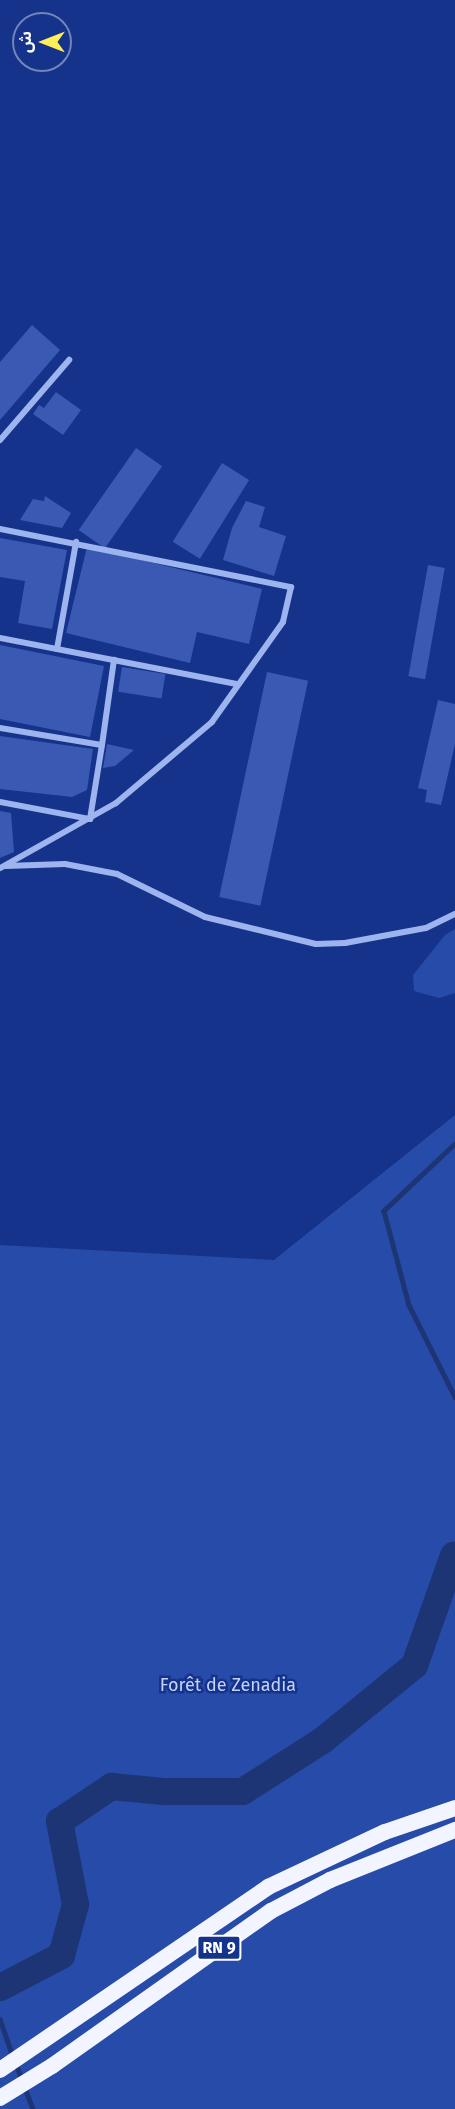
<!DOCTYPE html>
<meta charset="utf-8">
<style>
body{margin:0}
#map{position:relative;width:455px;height:2109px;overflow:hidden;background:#15338b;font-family:"Fira Sans","Noto Sans Arabic",sans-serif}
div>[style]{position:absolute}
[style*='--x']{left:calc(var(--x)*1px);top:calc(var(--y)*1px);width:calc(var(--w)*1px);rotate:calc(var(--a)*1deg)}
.green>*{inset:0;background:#274ba9}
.stream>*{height:4.5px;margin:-2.25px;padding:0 2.25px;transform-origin:2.25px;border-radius:2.25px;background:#1d3475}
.river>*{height:27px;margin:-13.5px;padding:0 13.5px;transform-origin:13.5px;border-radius:13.5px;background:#1d3475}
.building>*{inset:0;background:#3959b2;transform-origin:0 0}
.minor>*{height:6px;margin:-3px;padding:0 3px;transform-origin:3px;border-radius:3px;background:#9db4ef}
.trunk>*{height:16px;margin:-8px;padding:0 8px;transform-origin:8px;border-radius:8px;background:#f2f5ff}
span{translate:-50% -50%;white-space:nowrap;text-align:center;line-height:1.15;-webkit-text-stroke:5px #15338b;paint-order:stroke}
.shield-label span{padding:2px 4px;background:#15338b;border:2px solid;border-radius:4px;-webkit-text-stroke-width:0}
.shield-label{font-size:16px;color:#fff;font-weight:700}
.park-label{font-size:18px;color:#c3d3fb}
.north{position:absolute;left:12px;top:12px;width:60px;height:60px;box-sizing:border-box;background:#15338b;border:2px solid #7385b9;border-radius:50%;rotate:270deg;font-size:16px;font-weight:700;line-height:24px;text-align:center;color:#fff}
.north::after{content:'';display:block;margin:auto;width:21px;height:27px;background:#ffed5b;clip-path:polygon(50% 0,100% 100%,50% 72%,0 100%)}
</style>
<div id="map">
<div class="green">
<i style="clip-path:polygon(455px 929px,455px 993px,439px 998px,414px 991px,413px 975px,445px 935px)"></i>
<i style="clip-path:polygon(455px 1115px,455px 2109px,0 2109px,0 1245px,274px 1260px)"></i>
</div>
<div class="stream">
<i style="--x:455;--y:1144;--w:98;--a:136.7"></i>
<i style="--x:384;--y:1211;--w:97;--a:75.1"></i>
<i style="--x:409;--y:1305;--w:103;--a:63.4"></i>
<i style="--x:455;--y:1545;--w:10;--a:90"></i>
<i style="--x:0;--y:2019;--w:39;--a:71"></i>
<i style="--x:16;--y:2064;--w:48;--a:69.3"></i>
</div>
<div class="river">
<i style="--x:0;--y:1987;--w:69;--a:-27.7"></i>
<i style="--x:61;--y:1955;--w:53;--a:-74.6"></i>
<i style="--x:75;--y:1904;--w:85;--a:-100.9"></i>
<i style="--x:59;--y:1821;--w:63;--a:-33.9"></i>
<i style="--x:111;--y:1786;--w:52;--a:5.5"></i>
<i style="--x:163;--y:1791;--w:79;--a:0"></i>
<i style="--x:242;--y:1791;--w:95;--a:-32.5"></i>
<i style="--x:322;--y:1740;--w:119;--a:-39.2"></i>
<i style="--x:414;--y:1665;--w:117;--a:-70.5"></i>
</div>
<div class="building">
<i style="clip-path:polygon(32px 325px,60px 350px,0 420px,0 362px)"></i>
<i style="clip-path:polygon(56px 392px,81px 410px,63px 435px,33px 414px,39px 405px,44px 408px)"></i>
<i style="left:136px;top:448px;width:32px;height:100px;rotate:35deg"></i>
<i style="left:222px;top:463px;width:32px;height:93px;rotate:32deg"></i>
<i style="clip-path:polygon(45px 496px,71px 513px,62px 528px,20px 520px,33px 499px,44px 501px)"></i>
<i style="clip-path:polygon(246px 501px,265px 507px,259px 527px,286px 536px,274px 576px,223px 560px,232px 528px)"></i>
<i style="clip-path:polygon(0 538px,67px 550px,52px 629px,18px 623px,25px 581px,0 577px)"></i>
<i style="clip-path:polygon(87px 547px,262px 589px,249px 644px,197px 632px,190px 663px,66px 633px)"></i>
<i style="left:428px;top:565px;width:17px;height:113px;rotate:10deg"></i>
<i style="clip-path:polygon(0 645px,104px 666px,90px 737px,0 719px)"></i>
<i style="left:122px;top:667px;width:44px;height:25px;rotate:9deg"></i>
<i style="left:267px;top:672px;width:42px;height:230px;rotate:12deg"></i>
<i style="clip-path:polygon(438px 700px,455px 704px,455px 744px,441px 805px,425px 802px,427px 790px,418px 788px)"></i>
<i style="clip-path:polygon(0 736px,93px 749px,87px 790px,72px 797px,0 789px)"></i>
<i style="clip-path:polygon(107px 744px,134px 750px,115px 766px,103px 768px)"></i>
<i style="clip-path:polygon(0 811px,11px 813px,14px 852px,0 858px)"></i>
</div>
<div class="minor">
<i style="--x:0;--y:440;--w:106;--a:-49.2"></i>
<i style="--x:0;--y:529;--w:297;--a:11.3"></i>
<i style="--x:291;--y:587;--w:36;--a:103"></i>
<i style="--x:283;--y:622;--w:123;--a:125.4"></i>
<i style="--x:212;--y:722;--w:126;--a:139.8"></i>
<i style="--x:116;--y:803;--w:133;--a:150.7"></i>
<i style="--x:0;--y:638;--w:241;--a:11"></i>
<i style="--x:57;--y:649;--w:109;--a:-79.9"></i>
<i style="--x:0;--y:728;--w:103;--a:9.5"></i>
<i style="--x:102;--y:745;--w:86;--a:-82"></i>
<i style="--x:0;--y:802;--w:92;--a:10.7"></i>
<i style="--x:90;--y:819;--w:75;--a:-80.8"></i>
<i style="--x:6;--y:866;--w:59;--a:-1.9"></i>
<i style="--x:65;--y:864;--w:53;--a:10.9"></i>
<i style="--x:117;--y:874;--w:98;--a:26"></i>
<i style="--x:205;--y:917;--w:114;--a:13.7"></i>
<i style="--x:316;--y:944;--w:29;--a:-2"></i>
<i style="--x:345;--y:943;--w:82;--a:-10.5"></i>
<i style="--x:426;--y:928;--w:32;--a:-26"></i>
</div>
<div class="trunk">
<i style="--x:0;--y:2070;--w:325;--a:-34.3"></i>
<i style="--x:268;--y:1887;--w:129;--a:-25.2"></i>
<i style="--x:385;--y:1832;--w:74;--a:-18.9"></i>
<i style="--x:0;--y:2098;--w:61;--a:-31.6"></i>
<i style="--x:52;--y:2066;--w:268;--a:-35.3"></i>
<i style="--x:271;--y:1911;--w:67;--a:-27.7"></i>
<i style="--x:330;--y:1880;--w:135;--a:-21.8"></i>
</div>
<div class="shield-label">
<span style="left:219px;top:1948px">RN 9</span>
</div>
<div class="park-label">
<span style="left:228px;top:1685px">Forêt de Zenadia</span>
</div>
<div class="north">ش</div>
</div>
